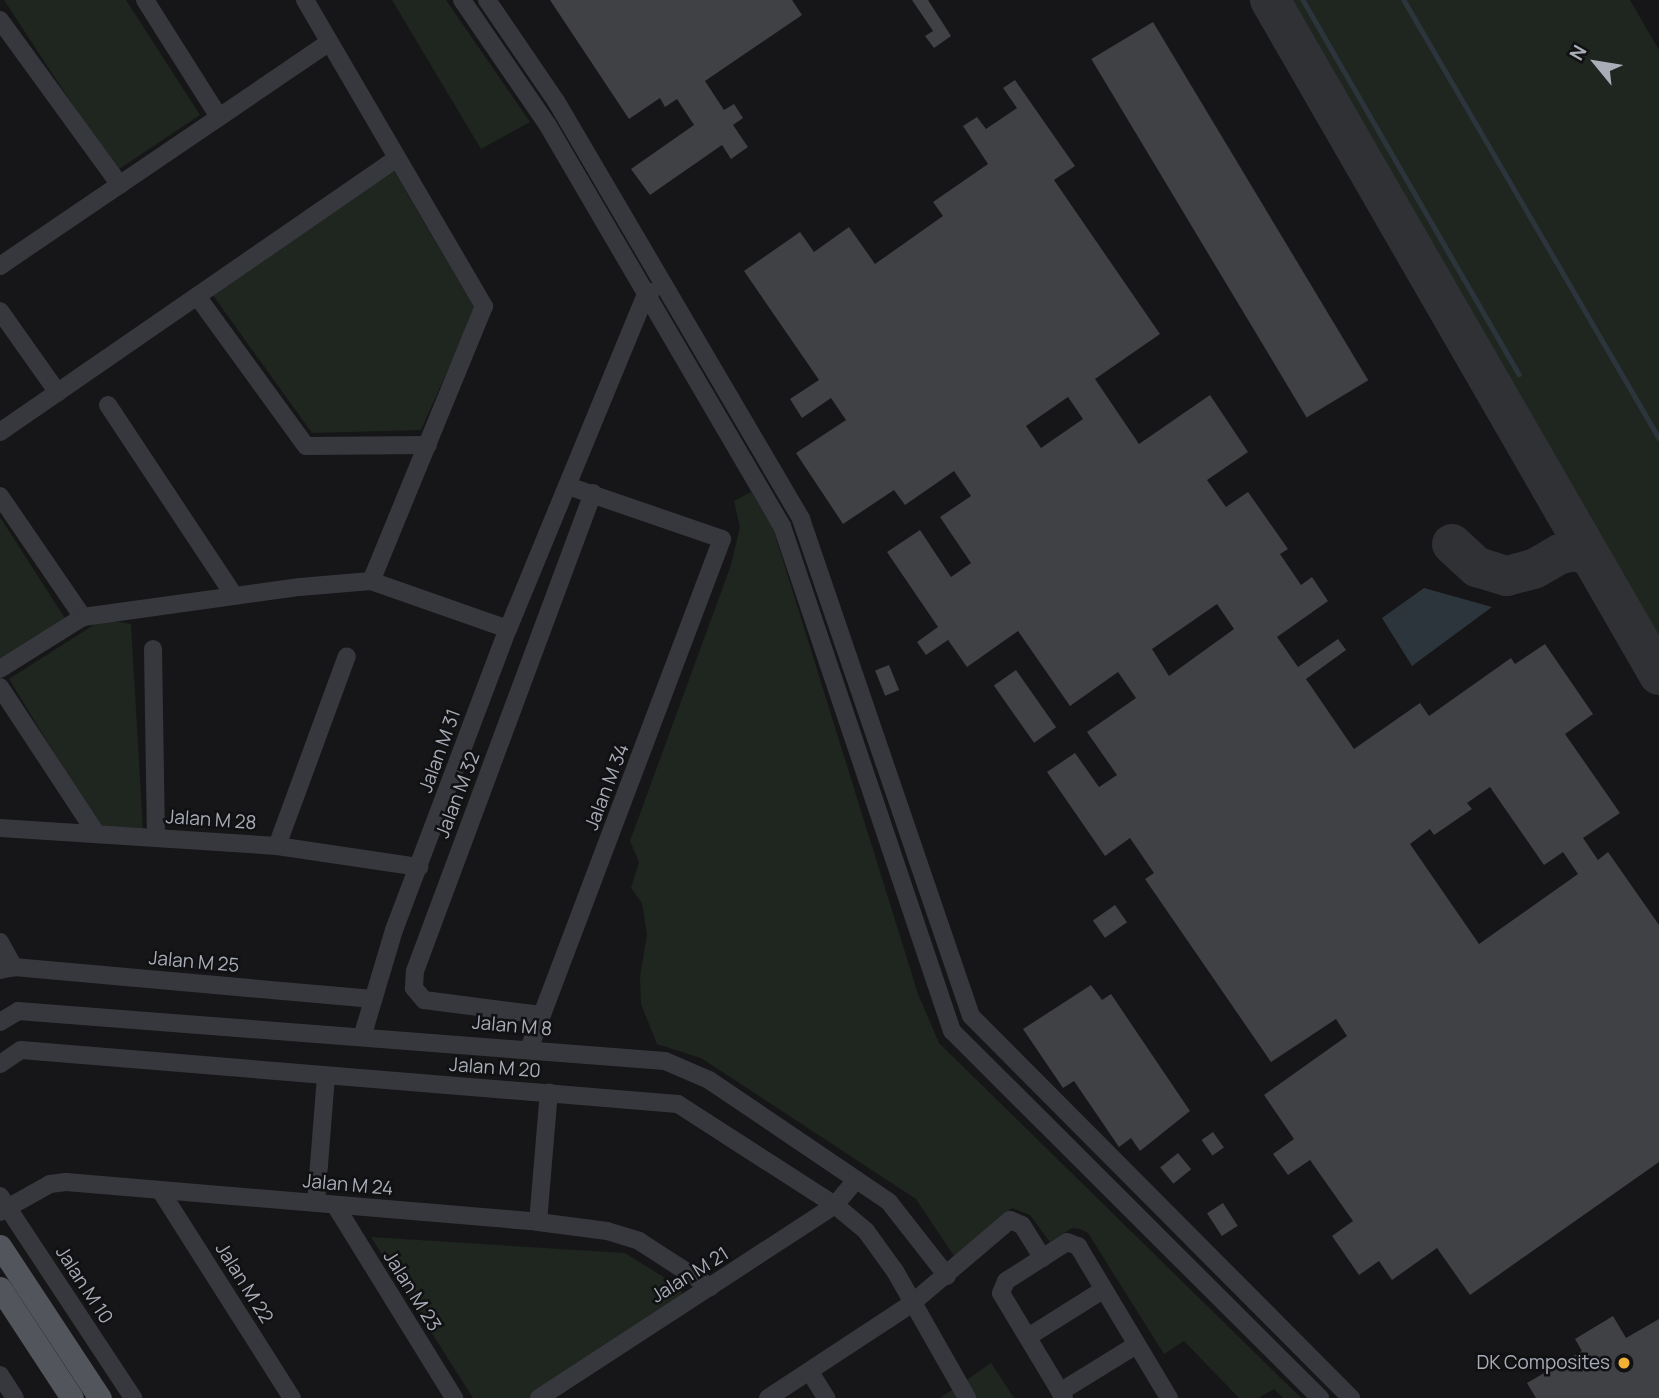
<!DOCTYPE html>
<style>
body{margin:0}
#map{position:relative;width:1659px;height:1398px;overflow:hidden;background:#161618;font-family:Manrope,sans-serif}
div>[style]{position:absolute}
[style*='--x']{left:calc(var(--x)*1px);top:calc(var(--y)*1px);width:calc(var(--w)*1px);rotate:calc(var(--a)*1deg)}
.green>*{inset:0;background:#1e261f}
.water>*{inset:0;background:#2c353c}
.stream>*{height:4.5px;margin:-2.25px;padding:0 2.25px;transform-origin:2.25px;border-radius:2.25px;background:#2c353c}
.taxiway>*{height:40px;margin:-20px;padding:0 20px;transform-origin:20px;border-radius:20px;background:#303135}
.building>*{inset:0;background:#404145;transform-origin:0 0}
.minor>*{height:18px;margin:-9px;padding:0 9px;transform-origin:9px;border-radius:9px;background:#37383d}
.major>*{height:23px;margin:-11.5px;padding:0 11.5px;transform-origin:11.5px;border-radius:11.5px;background:#53555c}
.dots>*{width:19px;height:19px;translate:-50% -50%;box-sizing:border-box;border:4px solid #111113;border-radius:50%}
span{translate:-50% -50%;white-space:nowrap;text-align:center;line-height:1.15;-webkit-text-stroke:5px #111113;paint-order:stroke}
.street-label{font-size:19px;color:#a8adb8}
.poi-label{font-size:19px;color:#a8adb8}
.right{translate:-100% -50%;text-align:right}
.north{position:absolute;left:1561px;top:28px;width:70px;height:70px;-webkit-text-stroke:5px #111113;paint-order:stroke;rotate:300deg;font-size:19px;font-weight:700;line-height:28px;text-align:center;color:#a8adb8}
.north::after{content:'';display:block;margin:auto;width:24px;height:32px;background:#a8adb8;clip-path:polygon(50% 0,100% 100%,50% 72%,0 100%)}
</style>
<div id="map">
<div class="green">
<i style="clip-path:polygon(4px 0,126px 0,200px 115px,116px 171px)"></i>
<i style="clip-path:polygon(392px 0,446px 0,530px 122px,481px 149px)"></i>
<i style="clip-path:polygon(1279px 0,1630px 0,1659px 50px,1659px 658px)"></i>
<i style="clip-path:polygon(394px 171px,475px 309px,421px 430px,312px 433px,212px 294px)"></i>
<i style="clip-path:polygon(751px 492px,773px 528px,918px 994px,939px 1043px,1301px 1398px,1283px 1398px,1274px 1389px,1258px 1398px,1239px 1398px,1184px 1341px,1164px 1354px,1088px 1233px,1080px 1229px,1072px 1228px,1050px 1242px,1030px 1215px,1012px 1208px,954px 1256px,916px 1199px,701px 1058px,657px 1044px,641px 1004px,640px 977px,647px 934px,642px 903px,631px 888px,639px 862px,630px 841px,731px 565px,740px 527px,734px 501px)"></i>
<i style="clip-path:polygon(0 517px,68px 623px,0 666px)"></i>
<i style="clip-path:polygon(103px 619px,131px 624px,143px 831px,100px 828px,9px 679px)"></i>
<i style="clip-path:polygon(371px 1237px,625px 1253px,681px 1288px,682px 1301px,530px 1398px,473px 1398px)"></i>
<i style="clip-path:polygon(991px 1363px,1014px 1398px,940px 1398px)"></i>
</div>
<div class="water">
<i style="clip-path:polygon(1424px 588px,1492px 607px,1412px 666px,1382px 618px)"></i>
</div>
<div class="stream">
<i style="--x:1303;--y:0;--w:432;--a:60"></i>
<i style="--x:1404;--y:0;--w:507;--a:59.79"></i>
</div>
<div class="taxiway">
<i style="--x:1270;--y:0;--w:779;--a:60.05"></i>
<i style="--x:1452;--y:544;--w:34;--a:43"></i>
<i style="--x:1477;--y:567;--w:31;--a:17"></i>
<i style="--x:1507;--y:576;--w:28;--a:-15"></i>
<i style="--x:1534;--y:569;--w:30;--a:-30"></i>
<i style="--x:1560;--y:554;--w:15;--a:-11"></i>
<i style="--x:1575;--y:551;--w:16;--a:18"></i>
</div>
<div class="building">
<i style="clip-path:polygon(550px 0,792px 0,802px 15px,705px 81px,724px 110px,734px 104px,743px 118px,733px 125px,748px 147px,731px 159px,722px 145px,650px 195px,631px 169px,694px 125px,677px 99px,665px 107px,660px 98px,629px 119px)"></i>
<i style="clip-path:polygon(912px 0,928px 0,951px 36px,934px 48px,925px 36px,933px 31px)"></i>
<i style="left:1153px;top:22px;width:418px;height:72px;rotate:59deg"></i>
<i style="clip-path:polygon(evenodd,1015px 80px,1075px 166px,1054px 180px,1160px 334px,1095px 379px,1139px 444px,1210px 395px,1248px 452px,1207px 480px,1226px 507px,1248px 492px,1288px 549px,1280px 554px,1301px 585px,1312px 577px,1328px 601px,1277px 637px,1298px 667px,1338px 639px,1346px 650px,1306px 679px,1354px 749px,1420px 703px,1429px 716px,1511px 658px,1515px 664px,1545px 644px,1593px 714px,1565px 734px,1620px 813px,1583px 838px,1598px 860px,1608px 852px,1659px 925px,1659px 1162px,1470px 1295px,1437px 1248px,1392px 1280px,1379px 1261px,1359px 1275px,1332px 1236px,1353px 1221px,1310px 1160px,1288px 1175px,1273px 1154px,1294px 1139px,1264px 1095px,1347px 1036px,1336px 1019px,1271px 1062px,1145px 879px,1154px 873px,1130px 838px,1105px 856px,1047px 772px,1075px 753px,1099px 787px,1117px 775px,1087px 732px,1136px 698px,1118px 672px,1070px 706px,1018px 631px,967px 667px,948px 640px,926px 655px,917px 642px,938px 627px,887px 552px,920px 530px,951px 577px,971px 563px,940px 517px,971px 496px,954px 471px,905px 505px,894px 490px,843px 524px,796px 453px,846px 420px,831px 398px,802px 418px,790px 399px,819px 380px,744px 271px,800px 232px,814px 252px,849px 227px,875px 264px,943px 216px,933px 202px,988px 164px,963px 126px,977px 117px,986px 129px,1017px 108px,1003px 88px,1015px 80px,1068px 397px,1083px 419px,1041px 448px,1026px 426px,1068px 397px,1015px 80px,1217px 604px,1234px 629px,1169px 676px,1152px 649px,1217px 604px,1015px 80px,1490px 787px,1544px 865px,1563px 852px,1578px 874px,1479px 944px,1410px 844px,1430px 829px,1434px 835px,1472px 809px,1467px 803px,1490px 787px)"></i>
<i style="left:889px;top:665px;width:27px;height:15px;rotate:68deg"></i>
<i style="left:1016px;top:670px;width:70px;height:27px;rotate:55deg"></i>
<i style="left:1115px;top:905px;width:21px;height:27px;rotate:55deg"></i>
<i style="clip-path:polygon(1091px 985px,1102px 1000px,1111px 994px,1190px 1111px,1140px 1151px,1131px 1138px,1119px 1147px,1074px 1081px,1063px 1088px,1023px 1029px)"></i>
<i style="left:1213px;top:1132px;width:19px;height:14px;rotate:55deg"></i>
<i style="left:1178px;top:1153px;width:21px;height:23px;rotate:51deg"></i>
<i style="left:1223px;top:1203px;width:27px;height:19px;rotate:57deg"></i>
<i style="clip-path:polygon(1613px 1316px,1626px 1338px,1659px 1319px,1659px 1398px,1536px 1398px,1527px 1383px,1582px 1351px,1575px 1339px)"></i>
</div>
<div class="minor">
<i style="--x:145;--y:0;--w:138;--a:57.7"></i>
<i style="--x:305;--y:0;--w:355;--a:59.7"></i>
<i style="--x:484;--y:306;--w:297;--a:112.3"></i>
<i style="--x:462;--y:0;--w:150;--a:55.6"></i>
<i style="--x:547;--y:124;--w:466;--a:59.7"></i>
<i style="--x:782;--y:526;--w:533;--a:71.4"></i>
<i style="--x:952;--y:1031;--w:520;--a:44.92"></i>
<i style="--x:487;--y:0;--w:122;--a:55.7"></i>
<i style="--x:556;--y:101;--w:485;--a:59.6"></i>
<i style="--x:801;--y:519;--w:525;--a:71.12"></i>
<i style="--x:971;--y:1016;--w:539;--a:45.15"></i>
<i style="--x:0;--y:20;--w:204;--a:54"></i>
<i style="--x:0;--y:266;--w:398;--a:-34.2"></i>
<i style="--x:197;--y:296;--w:185;--a:54"></i>
<i style="--x:306;--y:446;--w:122;--a:-0.5"></i>
<i style="--x:0;--y:311;--w:100;--a:54.7"></i>
<i style="--x:108;--y:405;--w:227;--a:56.5"></i>
<i style="--x:0;--y:432;--w:482;--a:-34.6"></i>
<i style="--x:0;--y:496;--w:147;--a:55.6"></i>
<i style="--x:153;--y:649;--w:187;--a:89.1"></i>
<i style="--x:0;--y:669;--w:98;--a:-32.1"></i>
<i style="--x:83;--y:617;--w:219;--a:-7.9"></i>
<i style="--x:300;--y:587;--w:71;--a:-4.8"></i>
<i style="--x:371;--y:581;--w:145;--a:19.3"></i>
<i style="--x:0;--y:687;--w:175;--a:56.7"></i>
<i style="--x:0;--y:828;--w:278;--a:3.7"></i>
<i style="--x:277;--y:846;--w:144;--a:8.4"></i>
<i style="--x:277;--y:846;--w:202;--a:-69.8"></i>
<i style="--x:0;--y:942;--w:29;--a:61"></i>
<i style="--x:0;--y:970;--w:14;--a:-12"></i>
<i style="--x:14;--y:967;--w:358;--a:5.1"></i>
<i style="--x:541;--y:1015;--w:118;--a:-172.7"></i>
<i style="--x:424;--y:1000;--w:16;--a:-130"></i>
<i style="--x:414;--y:988;--w:17;--a:-87"></i>
<i style="--x:415;--y:971;--w:510;--a:-69.58"></i>
<i style="--x:0;--y:1022;--w:21;--a:-31"></i>
<i style="--x:18;--y:1011;--w:649;--a:4.42"></i>
<i style="--x:665;--y:1061;--w:48;--a:23.4"></i>
<i style="--x:709;--y:1080;--w:217;--a:34.1"></i>
<i style="--x:889;--y:1202;--w:94;--a:51.9"></i>
<i style="--x:363;--y:1034;--w:109;--a:-73.4"></i>
<i style="--x:394;--y:930;--w:322;--a:-69.3"></i>
<i style="--x:508;--y:629;--w:360;--a:-67.6"></i>
<i style="--x:645;--y:296;--w:7;--a:-34"></i>
<i style="--x:529;--y:1049;--w:545;--a:-69.27"></i>
<i style="--x:722;--y:539;--w:163;--a:-161"></i>
<i style="--x:0;--y:1064;--w:25;--a:-34"></i>
<i style="--x:21;--y:1050;--w:659;--a:4.7"></i>
<i style="--x:678;--y:1104;--w:187;--a:32.8"></i>
<i style="--x:835;--y:1205;--w:40;--a:40"></i>
<i style="--x:866;--y:1231;--w:49;--a:54.1"></i>
<i style="--x:895;--y:1271;--w:146;--a:60.4"></i>
<i style="--x:160;--y:1190;--w:246;--a:57.6"></i>
<i style="--x:0;--y:1196;--w:242;--a:56.6"></i>
<i style="--x:316;--y:1203;--w:126;--a:-85.5"></i>
<i style="--x:335;--y:1205;--w:227;--a:58.3"></i>
<i style="--x:0;--y:1212;--w:57;--a:-29.2"></i>
<i style="--x:50;--y:1184;--w:16;--a:-7"></i>
<i style="--x:66;--y:1182;--w:474;--a:4.8"></i>
<i style="--x:538;--y:1222;--w:70;--a:7.4"></i>
<i style="--x:607;--y:1231;--w:34;--a:17"></i>
<i style="--x:639;--y:1241;--w:85;--a:32.9"></i>
<i style="--x:538;--y:1222;--w:130;--a:-85.2"></i>
<i style="--x:1028;--y:1337;--w:89;--a:-32.1"></i>
<i style="--x:810;--y:1372;--w:31;--a:58"></i>
<i style="--x:0;--y:1375;--w:27;--a:57"></i>
<i style="--x:1060;--y:1392;--w:89;--a:-31.7"></i>
<i style="--x:539;--y:1398;--w:353;--a:-33.1"></i>
<i style="--x:835;--y:1205;--w:33;--a:-50"></i>
<i style="--x:768;--y:1398;--w:171;--a:-33.3"></i>
<i style="--x:911;--y:1304;--w:130;--a:-40.3"></i>
<i style="--x:1010;--y:1220;--w:13;--a:23"></i>
<i style="--x:1022;--y:1225;--w:39;--a:58"></i>
<i style="--x:1064;--y:1398;--w:122;--a:-121"></i>
<i style="--x:1001;--y:1293;--w:13;--a:-67"></i>
<i style="--x:1006;--y:1281;--w:72;--a:-32.6"></i>
<i style="--x:1067;--y:1242;--w:12;--a:20"></i>
<i style="--x:1078;--y:1246;--w:177;--a:59.1"></i>
</div>
<div class="major">
<i style="--x:0;--y:1246;--w:182;--a:56.7"></i>
<i style="--x:0;--y:1288;--w:131;--a:56.8"></i>
</div>
<div class="dots">
<i style="left:1624px;top:1363px;background:#f2b134"></i>
</div>
<div class="street-label">
<span style="left:440px;top:751px;rotate:-70deg">Jalan M 31</span>
<span style="left:607px;top:787px;rotate:-69deg">Jalan M 34</span>
<span style="left:458px;top:795px;rotate:-69deg">Jalan M 32</span>
<span style="left:211px;top:820px;rotate:4deg">Jalan M 28</span>
<span style="left:194px;top:962px;rotate:5deg">Jalan M 25</span>
<span style="left:512px;top:1026px;rotate:5deg">Jalan M 8</span>
<span style="left:495px;top:1068px;rotate:4deg">Jalan M 20</span>
<span style="left:348px;top:1185px;rotate:5deg">Jalan M 24</span>
<span style="left:690px;top:1275px;rotate:-32deg">Jalan M 21</span>
<span style="left:244px;top:1283px;rotate:58deg">Jalan M 22</span>
<span style="left:84px;top:1285px;rotate:57deg">Jalan M 10</span>
<span style="left:412px;top:1291px;rotate:58deg">Jalan M 23</span>
</div>
<div class="poi-label">
<span class="right" style="left:1610px;top:1363px">DK Composites</span>
</div>
<div class="north">N</div>
</div>
